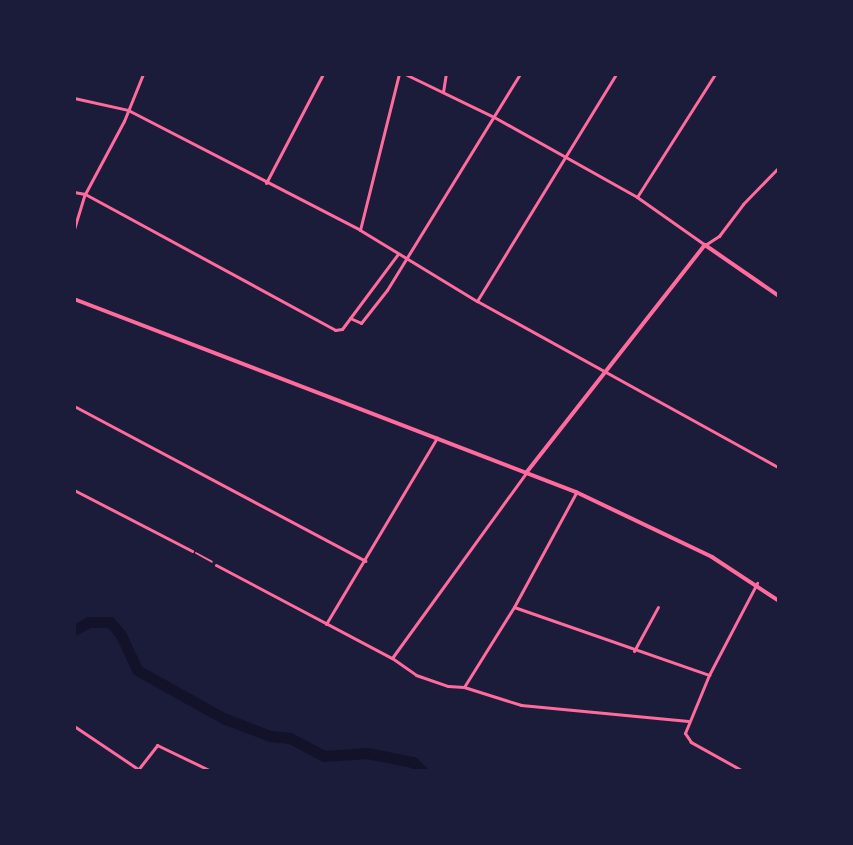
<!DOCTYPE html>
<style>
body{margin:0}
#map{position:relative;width:853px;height:845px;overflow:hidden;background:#1b1b3a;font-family:Bitter,serif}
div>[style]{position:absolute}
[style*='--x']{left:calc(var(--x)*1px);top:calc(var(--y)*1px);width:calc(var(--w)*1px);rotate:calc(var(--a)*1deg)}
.river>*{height:11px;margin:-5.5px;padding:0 5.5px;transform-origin:5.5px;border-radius:5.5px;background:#12122b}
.path>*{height:2px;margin:-1px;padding:0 1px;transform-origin:1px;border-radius:1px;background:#ff6b9d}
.minor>*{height:3px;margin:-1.5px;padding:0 1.5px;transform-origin:1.5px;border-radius:1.5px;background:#ff6b9d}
.tertiary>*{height:4px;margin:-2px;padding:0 2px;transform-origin:2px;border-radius:2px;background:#ff6b9d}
span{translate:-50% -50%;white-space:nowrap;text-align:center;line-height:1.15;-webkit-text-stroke:6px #1b1b3a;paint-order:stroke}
.frame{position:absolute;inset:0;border:76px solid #1b1b3a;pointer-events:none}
</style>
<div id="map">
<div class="river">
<i style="--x:74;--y:630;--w:17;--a:-28"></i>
<i style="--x:89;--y:622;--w:21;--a:0"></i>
<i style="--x:110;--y:622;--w:17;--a:50"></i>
<i style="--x:121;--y:635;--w:38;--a:65"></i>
<i style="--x:137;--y:670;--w:98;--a:29.2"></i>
<i style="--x:223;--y:718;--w:50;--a:21"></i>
<i style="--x:270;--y:736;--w:20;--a:6"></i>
<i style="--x:290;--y:738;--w:38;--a:28"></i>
<i style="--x:324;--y:756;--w:43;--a:-4"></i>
<i style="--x:367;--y:753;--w:47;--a:11.1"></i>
<i style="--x:413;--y:762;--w:13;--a:45"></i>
</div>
<div class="path">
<i style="--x:196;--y:553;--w:18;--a:29"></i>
</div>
<div class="minor">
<i style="--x:405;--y:74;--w:99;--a:25.8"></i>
<i style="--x:494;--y:117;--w:164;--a:29.2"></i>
<i style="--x:637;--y:197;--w:83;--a:35.2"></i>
<i style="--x:705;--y:245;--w:17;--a:-33"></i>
<i style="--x:719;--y:236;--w:40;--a:-53"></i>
<i style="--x:743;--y:204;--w:52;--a:-45.8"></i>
<i style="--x:443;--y:92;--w:18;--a:-81"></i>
<i style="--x:74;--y:98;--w:55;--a:12.5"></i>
<i style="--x:128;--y:110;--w:261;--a:27.3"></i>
<i style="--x:360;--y:230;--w:137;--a:31.3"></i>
<i style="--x:477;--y:301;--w:345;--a:28.9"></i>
<i style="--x:266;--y:183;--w:123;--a:-62.4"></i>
<i style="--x:74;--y:192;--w:11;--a:10"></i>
<i style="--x:85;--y:194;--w:285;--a:28.5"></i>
<i style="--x:335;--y:330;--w:7;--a:-8"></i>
<i style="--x:342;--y:329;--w:94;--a:-53.3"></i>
<i style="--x:637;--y:197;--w:146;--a:-57.6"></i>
<i style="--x:74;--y:229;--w:37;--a:-73"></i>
<i style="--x:85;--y:194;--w:83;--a:-61.9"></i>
<i style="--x:124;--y:121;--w:51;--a:-68"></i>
<i style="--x:360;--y:230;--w:161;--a:-76"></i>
<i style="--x:477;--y:301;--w:266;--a:-58.5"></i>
<i style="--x:350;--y:318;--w:12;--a:24"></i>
<i style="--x:361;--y:323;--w:42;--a:-51.8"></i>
<i style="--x:387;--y:290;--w:254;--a:-58.4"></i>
<i style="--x:74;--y:406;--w:330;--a:28"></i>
<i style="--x:74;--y:490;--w:133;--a:27.3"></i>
<i style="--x:216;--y:565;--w:199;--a:27.9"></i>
<i style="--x:392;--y:658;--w:29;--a:35"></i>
<i style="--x:416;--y:675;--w:34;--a:19"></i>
<i style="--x:448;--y:686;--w:16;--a:4"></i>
<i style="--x:464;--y:687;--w:60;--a:17.5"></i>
<i style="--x:521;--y:705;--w:168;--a:5.5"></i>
<i style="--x:514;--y:607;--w:207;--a:19.2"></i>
<i style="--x:326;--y:624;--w:217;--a:-59.2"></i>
<i style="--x:634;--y:651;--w:50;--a:-61.4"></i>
<i style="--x:392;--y:658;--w:228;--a:-54.1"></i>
<i style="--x:464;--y:687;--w:94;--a:-58"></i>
<i style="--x:514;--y:607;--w:130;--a:-61.5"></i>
<i style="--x:74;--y:726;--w:77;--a:33.9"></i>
<i style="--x:137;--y:771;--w:33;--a:-52"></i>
<i style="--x:157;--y:745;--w:60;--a:25.7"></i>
<i style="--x:743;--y:771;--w:60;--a:-150.9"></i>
<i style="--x:691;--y:742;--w:11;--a:-124"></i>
<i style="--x:685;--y:733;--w:63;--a:-67.5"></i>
<i style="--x:709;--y:675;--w:104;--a:-62.4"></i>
</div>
<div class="tertiary">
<i style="--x:74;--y:299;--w:538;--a:21.03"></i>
<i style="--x:576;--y:492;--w:151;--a:25.5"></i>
<i style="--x:712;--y:557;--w:80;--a:33.3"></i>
<i style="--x:526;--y:473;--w:290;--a:-51.9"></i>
<i style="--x:705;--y:245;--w:90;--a:34.6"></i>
</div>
<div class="frame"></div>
</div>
